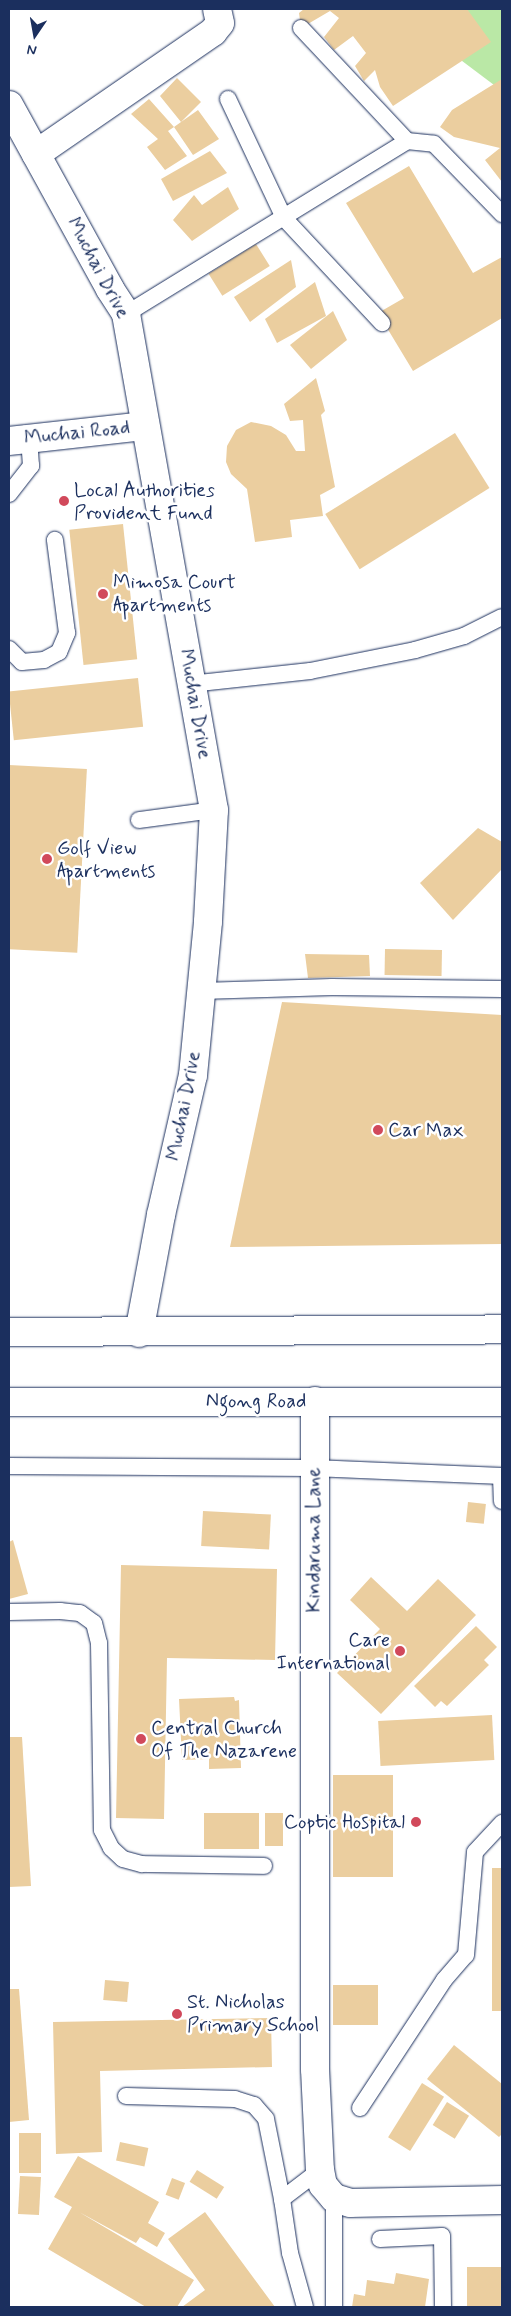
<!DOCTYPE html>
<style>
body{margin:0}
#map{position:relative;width:511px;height:2316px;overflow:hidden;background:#fff;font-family:Mynerve,sans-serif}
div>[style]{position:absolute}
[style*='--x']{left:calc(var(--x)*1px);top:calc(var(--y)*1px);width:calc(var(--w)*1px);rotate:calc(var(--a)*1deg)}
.green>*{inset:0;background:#bae8a6}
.building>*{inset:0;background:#ebce9f;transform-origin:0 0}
.roads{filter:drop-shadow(0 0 1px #1b2f5e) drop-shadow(0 0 1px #1b2f5e)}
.service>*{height:16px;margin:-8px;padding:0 8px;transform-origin:8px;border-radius:8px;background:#fff}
.minor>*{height:28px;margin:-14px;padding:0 14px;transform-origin:14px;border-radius:14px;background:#fff}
.secondary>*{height:28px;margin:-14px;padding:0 14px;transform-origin:14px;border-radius:14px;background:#fff}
.dots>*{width:14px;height:14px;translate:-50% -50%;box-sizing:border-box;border:2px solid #fff;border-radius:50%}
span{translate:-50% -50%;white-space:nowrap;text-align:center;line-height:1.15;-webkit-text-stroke:5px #fff;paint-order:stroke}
.street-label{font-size:20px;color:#1b2f5e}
.poi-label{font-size:20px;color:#1b2f5e}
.left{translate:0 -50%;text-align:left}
.right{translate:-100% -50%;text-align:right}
.frame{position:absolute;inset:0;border:10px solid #1b2f5e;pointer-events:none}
.north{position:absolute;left:10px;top:10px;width:50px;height:50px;-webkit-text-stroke:4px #fff;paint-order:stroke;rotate:192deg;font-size:14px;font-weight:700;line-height:20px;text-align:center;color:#1b2f5e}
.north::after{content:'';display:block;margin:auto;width:18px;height:22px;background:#1b2f5e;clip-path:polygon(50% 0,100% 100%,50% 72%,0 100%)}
</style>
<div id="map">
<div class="green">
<i style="clip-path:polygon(393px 9px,502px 9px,502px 91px)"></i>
</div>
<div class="building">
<i style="clip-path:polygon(304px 9px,467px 9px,491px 42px,393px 106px,380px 87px,375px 70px,364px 81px,355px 66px,366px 53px,353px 36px,334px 50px,324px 37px,339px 18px,330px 11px,301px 28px,299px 13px)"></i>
<i style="clip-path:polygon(177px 78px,201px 102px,181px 122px,198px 110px,219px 139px,193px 155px,174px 127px,181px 122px,160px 96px)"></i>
<i style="clip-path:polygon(502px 79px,502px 182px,485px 160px,500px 148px,454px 137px,440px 127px,452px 110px)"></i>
<i style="clip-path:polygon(149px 99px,174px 127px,168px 131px,187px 156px,165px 170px,147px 147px,158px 139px,131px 114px)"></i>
<i style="clip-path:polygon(210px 151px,227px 173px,173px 201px,161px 179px)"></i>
<i style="clip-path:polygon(409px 166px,473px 273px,502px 257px,502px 318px,413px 371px,378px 313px,404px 298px,346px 203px)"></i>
<i style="clip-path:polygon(228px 187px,239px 209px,192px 241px,173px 220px,194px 195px,202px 205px)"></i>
<i style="left:256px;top:244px;width:26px;height:56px;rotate:58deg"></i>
<i style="clip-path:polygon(291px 260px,296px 287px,250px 322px,234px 297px)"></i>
<i style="clip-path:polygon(315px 282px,326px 316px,277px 343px,265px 319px)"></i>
<i style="clip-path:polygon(333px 311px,347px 340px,311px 369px,290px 345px)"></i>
<i style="clip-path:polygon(316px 378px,325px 411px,321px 415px,335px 487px,320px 495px,323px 516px,290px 520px,292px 537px,255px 542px,247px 489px,231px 474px,226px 462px,227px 446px,236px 430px,251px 422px,271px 426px,286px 435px,296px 451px,305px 451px,303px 420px,290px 421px,284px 404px)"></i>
<i style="left:455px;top:433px;width:65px;height:153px;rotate:58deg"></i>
<i style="left:123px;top:524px;width:136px;height:54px;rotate:84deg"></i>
<i style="left:138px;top:678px;width:49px;height:130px;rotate:84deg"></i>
<i style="left:9px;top:765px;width:78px;height:184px;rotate:3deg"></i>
<i style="clip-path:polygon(478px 828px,502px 842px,502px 869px,453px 920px,420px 883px)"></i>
<i style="left:385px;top:949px;width:57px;height:26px;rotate:1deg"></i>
<i style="clip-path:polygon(305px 954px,369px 955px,370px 976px,308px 978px)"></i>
<i style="clip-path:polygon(282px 1002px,502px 1015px,502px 1244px,230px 1247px)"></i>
<i style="left:468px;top:1502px;width:18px;height:20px;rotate:6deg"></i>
<i style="left:203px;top:1511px;width:68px;height:35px;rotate:3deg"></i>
<i style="clip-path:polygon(13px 1540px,28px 1594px,9px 1599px,9px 1542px)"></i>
<i style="clip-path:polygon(121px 1565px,277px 1569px,275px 1660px,167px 1658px,164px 1819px,116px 1818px)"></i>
<i style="clip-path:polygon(371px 1577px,407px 1611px,438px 1579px,476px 1615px,381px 1714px,337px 1673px,380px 1629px,350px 1600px)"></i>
<i style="clip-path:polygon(476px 1626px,497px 1647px,484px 1660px,489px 1665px,447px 1706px,441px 1701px,435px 1707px,414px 1686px)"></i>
<i style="clip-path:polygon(234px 1697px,235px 1701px,239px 1700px,241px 1768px,209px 1769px,209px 1759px,182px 1760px,179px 1699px)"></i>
<i style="left:492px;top:1715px;width:45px;height:114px;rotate:87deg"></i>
<i style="clip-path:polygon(9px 1737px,22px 1737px,31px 1886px,9px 1887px)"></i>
<i style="left:333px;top:1775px;width:60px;height:102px"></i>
<i style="left:204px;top:1813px;width:55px;height:36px"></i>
<i style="left:265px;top:1813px;width:18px;height:33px"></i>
<i style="left:492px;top:1868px;width:10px;height:143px"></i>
<i style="left:105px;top:1980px;width:24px;height:20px;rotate:5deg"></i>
<i style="left:333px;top:1985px;width:45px;height:40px"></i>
<i style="clip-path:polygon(9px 1989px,19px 1989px,29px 2120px,9px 2122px)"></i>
<i style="clip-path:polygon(271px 2018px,272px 2067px,100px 2071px,102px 2152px,56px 2154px,53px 2022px)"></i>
<i style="clip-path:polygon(454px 2045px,502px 2084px,502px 2134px,499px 2137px,427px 2079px)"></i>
<i style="left:422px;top:2083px;width:26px;height:64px;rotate:32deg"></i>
<i style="left:447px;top:2102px;width:26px;height:27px;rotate:32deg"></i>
<i style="left:19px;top:2133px;width:22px;height:40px"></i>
<i style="left:120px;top:2142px;width:29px;height:19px;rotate:12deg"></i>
<i style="clip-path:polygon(78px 2156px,159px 2202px,148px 2223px,165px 2233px,157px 2247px,140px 2237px,136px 2243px,79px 2212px,194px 2280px,177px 2307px,146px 2307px,48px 2249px,72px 2207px,54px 2197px)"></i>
<i style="left:197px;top:2170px;width:32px;height:14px;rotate:32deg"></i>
<i style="left:20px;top:2176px;width:21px;height:38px;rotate:3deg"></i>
<i style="left:172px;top:2178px;width:14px;height:18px;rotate:21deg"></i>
<i style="clip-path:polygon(205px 2212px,275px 2307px,182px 2307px,205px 2290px,168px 2239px)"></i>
<i style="left:502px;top:2267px;width:40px;height:35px;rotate:90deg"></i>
<i style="clip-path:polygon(396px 2273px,429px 2279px,425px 2307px,352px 2307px,354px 2294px,365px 2296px,367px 2280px,394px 2284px)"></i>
</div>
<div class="roads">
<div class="service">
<i style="--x:301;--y:28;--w:155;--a:46.8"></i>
<i style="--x:407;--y:141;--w:27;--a:6"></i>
<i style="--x:434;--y:144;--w:98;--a:45.8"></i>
<i style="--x:228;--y:99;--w:132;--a:64.8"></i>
<i style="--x:284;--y:218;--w:144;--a:47"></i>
<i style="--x:126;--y:314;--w:330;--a:-31.6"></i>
<i style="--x:9;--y:494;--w:36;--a:-52"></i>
<i style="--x:31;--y:466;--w:29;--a:-94"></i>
<i style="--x:9;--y:649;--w:18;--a:45"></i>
<i style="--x:22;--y:662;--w:22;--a:-5"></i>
<i style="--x:44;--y:660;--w:17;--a:-28"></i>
<i style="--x:59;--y:652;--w:21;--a:-67"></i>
<i style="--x:67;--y:633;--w:94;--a:-97.4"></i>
<i style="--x:190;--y:684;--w:121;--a:-6.2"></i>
<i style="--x:310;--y:671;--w:107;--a:-11.3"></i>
<i style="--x:415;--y:650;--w:51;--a:-15.9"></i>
<i style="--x:464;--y:636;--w:42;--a:-26.6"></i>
<i style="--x:139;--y:820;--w:76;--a:-7.6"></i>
<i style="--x:201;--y:991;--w:131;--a:-1.7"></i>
<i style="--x:332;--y:987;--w:170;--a:0.7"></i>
<i style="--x:9;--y:1466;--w:304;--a:0.4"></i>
<i style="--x:313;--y:1468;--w:189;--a:2.4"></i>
<i style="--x:501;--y:1476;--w:25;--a:88"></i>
<i style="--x:9;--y:1612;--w:51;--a:-1.1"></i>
<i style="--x:60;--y:1611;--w:20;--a:6"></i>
<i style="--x:80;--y:1613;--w:17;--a:36"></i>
<i style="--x:94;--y:1623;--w:21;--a:76"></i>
<i style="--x:99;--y:1643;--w:187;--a:89.1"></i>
<i style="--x:102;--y:1830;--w:20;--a:63"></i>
<i style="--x:111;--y:1848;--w:16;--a:43"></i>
<i style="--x:123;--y:1859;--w:20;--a:15"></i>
<i style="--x:142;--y:1864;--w:122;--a:0.9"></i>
<i style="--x:126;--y:2096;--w:109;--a:1.6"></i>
<i style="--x:235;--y:2099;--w:20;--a:18"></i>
<i style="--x:254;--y:2105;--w:18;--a:49"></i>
<i style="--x:266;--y:2119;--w:82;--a:78.7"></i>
<i style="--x:360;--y:2108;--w:153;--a:-56.7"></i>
<i style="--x:444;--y:1980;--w:33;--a:-49"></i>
<i style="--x:466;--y:1955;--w:103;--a:-85"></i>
<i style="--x:475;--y:1852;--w:40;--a:-47"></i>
<i style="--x:380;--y:2239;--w:62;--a:-2.8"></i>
<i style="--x:442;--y:2236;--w:71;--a:89.2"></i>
<i style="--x:305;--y:2307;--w:56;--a:-105.5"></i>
<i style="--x:290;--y:2253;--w:55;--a:-98.4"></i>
<i style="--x:282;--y:2199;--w:48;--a:-37.3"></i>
<i style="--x:334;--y:2307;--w:109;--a:-90"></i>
</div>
<div class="minor">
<i style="--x:9;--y:105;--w:210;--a:61.2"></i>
<i style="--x:110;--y:289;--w:30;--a:57"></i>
<i style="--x:126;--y:314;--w:504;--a:79.94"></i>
<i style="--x:214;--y:810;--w:112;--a:93.1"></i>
<i style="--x:208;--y:922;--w:154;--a:95.6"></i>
<i style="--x:193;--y:1075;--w:144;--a:102.9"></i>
<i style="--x:161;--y:1215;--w:120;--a:100.6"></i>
<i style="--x:36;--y:154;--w:215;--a:-34.6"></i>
<i style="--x:213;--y:32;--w:11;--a:-52"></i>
<i style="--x:220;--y:23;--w:14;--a:-102"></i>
<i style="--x:9;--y:441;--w:137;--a:-6.3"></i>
<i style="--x:315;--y:1401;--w:668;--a:90"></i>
<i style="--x:315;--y:2069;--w:101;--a:87.2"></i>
<i style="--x:320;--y:2170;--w:15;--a:79"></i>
<i style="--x:323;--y:2185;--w:17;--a:50"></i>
<i style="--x:334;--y:2198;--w:17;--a:17"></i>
<i style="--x:350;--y:2203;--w:152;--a:-1.1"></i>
</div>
<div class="secondary">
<i style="--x:9;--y:1332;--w:493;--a:-0.3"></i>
<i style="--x:9;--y:1402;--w:493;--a:0"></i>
</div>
</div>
<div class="dots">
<i style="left:64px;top:501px;background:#d1495b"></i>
<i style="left:103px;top:594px;background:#d1495b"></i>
<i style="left:47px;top:859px;background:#d1495b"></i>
<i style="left:378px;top:1130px;background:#d1495b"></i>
<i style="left:400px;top:1651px;background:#d1495b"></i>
<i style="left:141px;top:1739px;background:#d1495b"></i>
<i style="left:416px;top:1822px;background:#d1495b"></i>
<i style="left:177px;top:2014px;background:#d1495b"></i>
</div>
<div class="street-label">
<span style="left:98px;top:268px;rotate:62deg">Muchai Drive</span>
<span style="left:77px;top:433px;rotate:-6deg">Muchai Road</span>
<span style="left:195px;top:704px;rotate:80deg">Muchai Drive</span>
<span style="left:184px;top:1106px;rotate:-79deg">Muchai Drive</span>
<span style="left:256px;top:1401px">Ngong Road</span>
<span style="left:314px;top:1540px;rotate:-90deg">Kindaruma Lane</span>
</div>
<div class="poi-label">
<span class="left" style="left:74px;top:502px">Local Authorities<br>Provident Fund</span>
<span class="left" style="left:113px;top:594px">Mimosa Court<br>Apartments</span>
<span class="left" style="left:57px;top:860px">Golf View<br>Apartments</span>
<span class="left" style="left:388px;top:1130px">Car Max</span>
<span class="right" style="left:390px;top:1652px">Care<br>International</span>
<span class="left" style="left:151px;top:1740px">Central Church<br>Of The Nazarene</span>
<span class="right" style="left:405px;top:1822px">Coptic Hospital</span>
<span class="left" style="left:187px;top:2014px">St. Nicholas<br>Primary School</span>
</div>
<div class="frame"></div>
<div class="north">N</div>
</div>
